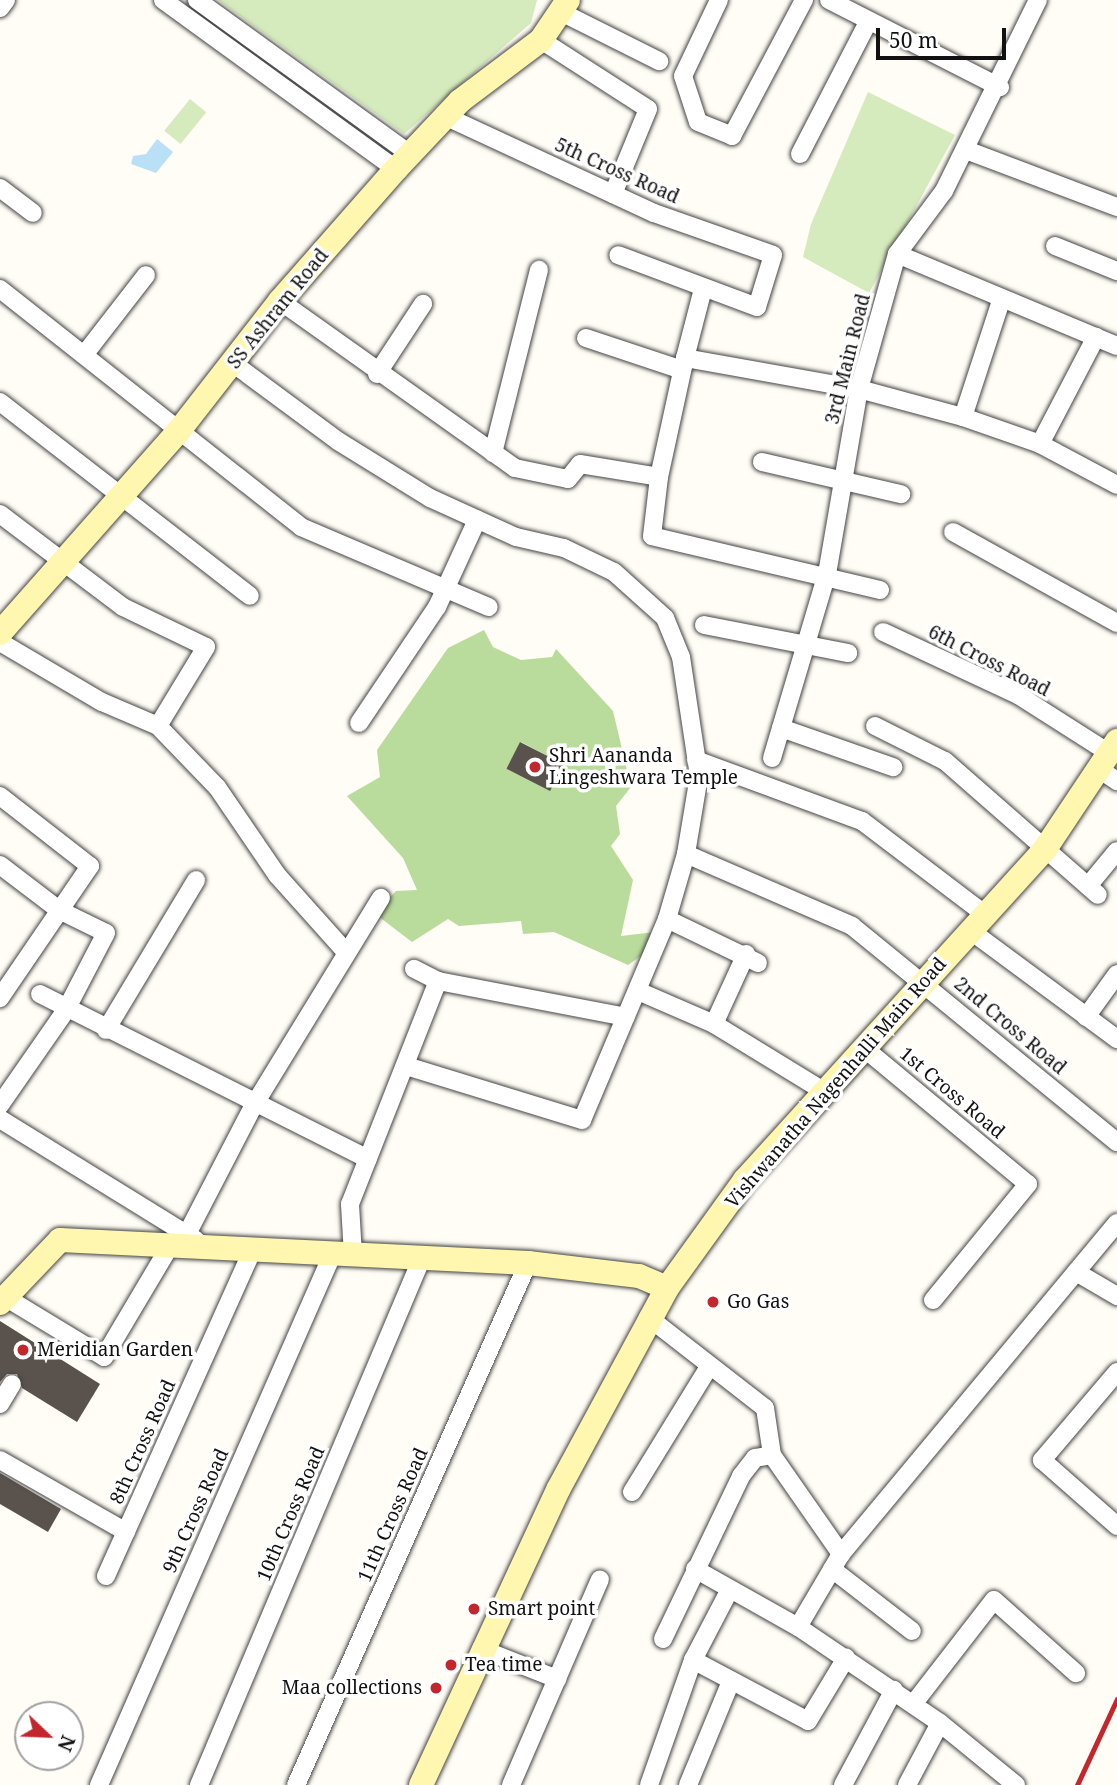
<!DOCTYPE html>
<style>
body{margin:0}
#map{position:relative;width:1117px;height:1785px;overflow:hidden;background:#fffdf5;font-family:"Noto Serif",serif}
div>[style]{position:absolute}
[style*='--x']{left:calc(var(--x)*1px);top:calc(var(--y)*1px);width:calc(var(--w)*1px);rotate:calc(var(--a)*1deg)}
.green>*{inset:0;background:#d5ebbd;transform-origin:0 0}
.forest>*{inset:0;background:#b9dc9c}
.water>*{inset:0;background:#b9e0f7}
.building>*{inset:0;background:#5a524d;transform-origin:0 0}
.roads{filter:drop-shadow(0 0 2px #444) drop-shadow(0 0 2px #444)}
.street>*{height:18px;margin:-9px;padding:0 9px;transform-origin:9px;border-radius:9px;background:#fff}
.secondary>*{height:24px;margin:-12px;padding:0 12px;transform-origin:12px;border-radius:12px;background:#fff6b0}
.rail>*{height:5px;margin:-2.5px;padding:0 2.5px;transform-origin:2.5px;border-radius:2.5px;background:#c4262e}
.dots>*{width:19px;height:19px;translate:-50% -50%;box-sizing:border-box;border:4px solid #fff;border-radius:50%}
span{translate:-50% -50%;white-space:nowrap;text-align:center;line-height:1.15;-webkit-text-stroke:7px #fff;paint-order:stroke}
.street-label{font-size:19px;color:#111}
.poi-label{font-size:19px;color:#111}
.left{translate:0 -50%;text-align:left}
.right{translate:-100% -50%;text-align:right}
.north{position:absolute;left:14px;top:1701px;width:70px;height:70px;box-sizing:border-box;background:#fff;border:2px solid #a0a0a0;border-radius:50%;rotate:113deg;font-size:19px;font-weight:700;line-height:28px;text-align:center;color:#111}
.north::after{content:'';display:block;margin:auto;width:24px;height:32px;background:#c4262e;clip-path:polygon(50% 0,100% 100%,50% 72%,0 100%)}
.scale{position:absolute;left:876px;top:28px;width:130px;height:32px;box-sizing:border-box;border:4px solid #111;border-top:0;padding-left:9px;font-size:21px;line-height:24px;white-space:nowrap;color:#111;-webkit-text-stroke:5px #fff;paint-order:stroke}
</style>
<div id="map">
<div class="green">
<i style="clip-path:polygon(218px 0,537px 0,531px 23px,404px 134px)"></i>
<i style="clip-path:polygon(868px 92px,955px 135px,869px 293px,803px 257px,811px 224px)"></i>
<i style="left:190px;top:99px;width:21px;height:41px;rotate:39deg"></i>
</div>
<div class="forest">
<i style="clip-path:polygon(evenodd,484px 630px,493px 647px,521px 660px,552px 657px,556px 649px,613px 711px,631px 787px,616px 806px,620px 834px,611px 846px,633px 880px,621px 936px,655px 932px,651px 949px,628px 965px,554px 932px,523px 934px,521px 921px,459px 926px,448px 919px,412px 942px,374px 913px,396px 891px,417px 890px,403px 858px,347px 796px,380px 777px,377px 750px,448px 648px,484px 630px,521px 742px,563px 764px,506px 769px,521px 742px)"></i>
</div>
<div class="water">
<i style="clip-path:polygon(157px 139px,173px 152px,156px 173px,131px 164px,133px 156px,146px 154px)"></i>
</div>
<div class="building">
<i style="left:520px;top:742px;width:49px;height:30px;rotate:27deg"></i>
<i style="clip-path:polygon(0 1321px,100px 1384px,77px 1422px,22px 1388px,17px 1374px,7px 1374px,0 1382px)"></i>
<i style="clip-path:polygon(0 1473px,61px 1509px,48px 1532px,0 1504px)"></i>
</div>
<div class="roads">
<div class="street">
<i style="--x:163;--y:0;--w:288;--a:36"></i>
<i style="--x:197;--y:0;--w:264;--a:35.9"></i>
<i style="--x:719;--y:0;--w:84;--a:115.3"></i>
<i style="--x:683;--y:76;--w:48;--a:71.9"></i>
<i style="--x:698;--y:122;--w:37;--a:22"></i>
<i style="--x:732;--y:136;--w:154;--a:-62.1"></i>
<i style="--x:829;--y:0;--w:192;--a:27"></i>
<i style="--x:0;--y:8;--w:10;--a:-53"></i>
<i style="--x:561;--y:12;--w:110;--a:26.6"></i>
<i style="--x:541;--y:40;--w:127;--a:32.8"></i>
<i style="--x:648;--y:109;--w:92;--a:112.4"></i>
<i style="--x:447;--y:117;--w:228;--a:24.9"></i>
<i style="--x:654;--y:213;--w:126;--a:19.4"></i>
<i style="--x:773;--y:255;--w:54;--a:107.1"></i>
<i style="--x:757;--y:307;--w:148;--a:-159.5"></i>
<i style="--x:966;--y:150;--w:161;--a:20.7"></i>
<i style="--x:800;--y:154;--w:148;--a:-62.7"></i>
<i style="--x:0;--y:188;--w:41;--a:37.1"></i>
<i style="--x:1055;--y:246;--w:67;--a:22"></i>
<i style="--x:897;--y:254;--w:238;--a:22.7"></i>
<i style="--x:0;--y:289;--w:384;--a:38.3"></i>
<i style="--x:301;--y:527;--w:204;--a:23.1"></i>
<i style="--x:280;--y:301;--w:288;--a:35.4"></i>
<i style="--x:515;--y:468;--w:54;--a:11.7"></i>
<i style="--x:568;--y:479;--w:19;--a:-51"></i>
<i style="--x:580;--y:464;--w:80;--a:9.3"></i>
<i style="--x:586;--y:338;--w:101;--a:18.4"></i>
<i style="--x:84;--y:355;--w:101;--a:-52.2"></i>
<i style="--x:685;--y:358;--w:71;--a:-75.4"></i>
<i style="--x:234;--y:364;--w:129;--a:36.5"></i>
<i style="--x:338;--y:441;--w:108;--a:31.8"></i>
<i style="--x:430;--y:498;--w:94;--a:24.4"></i>
<i style="--x:516;--y:537;--w:49;--a:12.9"></i>
<i style="--x:564;--y:548;--w:55;--a:25.6"></i>
<i style="--x:614;--y:572;--w:69;--a:42"></i>
<i style="--x:665;--y:618;--w:42;--a:67.7"></i>
<i style="--x:681;--y:657;--w:120;--a:81.4"></i>
<i style="--x:699;--y:776;--w:79;--a:99.5"></i>
<i style="--x:686;--y:854;--w:68;--a:106.3"></i>
<i style="--x:667;--y:919;--w:218;--a:112.9"></i>
<i style="--x:582;--y:1120;--w:183;--a:-162.9"></i>
<i style="--x:377;--y:374;--w:84;--a:-56.7"></i>
<i style="--x:0;--y:402;--w:316;--a:37.8"></i>
<i style="--x:963;--y:417;--w:125;--a:-71.9"></i>
<i style="--x:1040;--y:444;--w:121;--a:-62.4"></i>
<i style="--x:493;--y:453;--w:189;--a:-75.9"></i>
<i style="--x:762;--y:462;--w:143;--a:13"></i>
<i style="--x:0;--y:514;--w:154;--a:37.1"></i>
<i style="--x:123;--y:607;--w:92;--a:25.7"></i>
<i style="--x:206;--y:647;--w:92;--a:121.3"></i>
<i style="--x:953;--y:532;--w:188;--a:29"></i>
<i style="--x:880;--y:590;--w:234;--a:-166.7"></i>
<i style="--x:652;--y:536;--w:59;--a:-83.2"></i>
<i style="--x:659;--y:477;--w:122;--a:-77.7"></i>
<i style="--x:685;--y:358;--w:177;--a:10.1"></i>
<i style="--x:859;--y:389;--w:108;--a:15.1"></i>
<i style="--x:963;--y:417;--w:82;--a:19.3"></i>
<i style="--x:1040;--y:444;--w:87;--a:28"></i>
<i style="--x:704;--y:625;--w:147;--a:11"></i>
<i style="--x:883;--y:632;--w:149;--a:25"></i>
<i style="--x:1018;--y:695;--w:108;--a:32.5"></i>
<i style="--x:0;--y:642;--w:118;--a:30.5"></i>
<i style="--x:102;--y:702;--w:61;--a:23.2"></i>
<i style="--x:158;--y:726;--w:85;--a:46"></i>
<i style="--x:217;--y:787;--w:107;--a:55.7"></i>
<i style="--x:277;--y:875;--w:102;--a:48.2"></i>
<i style="--x:359;--y:723;--w:140;--a:-56.1"></i>
<i style="--x:437;--y:607;--w:96;--a:-65.3"></i>
<i style="--x:875;--y:726;--w:78;--a:26.6"></i>
<i style="--x:945;--y:761;--w:203;--a:41.2"></i>
<i style="--x:781;--y:728;--w:119;--a:19.2"></i>
<i style="--x:772;--y:758;--w:192;--a:-73.4"></i>
<i style="--x:827;--y:574;--w:188;--a:-80.2"></i>
<i style="--x:859;--y:389;--w:140;--a:-74.3"></i>
<i style="--x:897;--y:254;--w:79;--a:-53.3"></i>
<i style="--x:944;--y:191;--w:213;--a:-63.8"></i>
<i style="--x:696;--y:760;--w:177;--a:20.2"></i>
<i style="--x:862;--y:821;--w:156;--a:37.2"></i>
<i style="--x:1099;--y:769;--w:22;--a:34"></i>
<i style="--x:0;--y:796;--w:114;--a:37.9"></i>
<i style="--x:90;--y:866;--w:160;--a:124.3"></i>
<i style="--x:686;--y:854;--w:181;--a:23.4"></i>
<i style="--x:852;--y:926;--w:342;--a:39.2"></i>
<i style="--x:0;--y:865;--w:74;--a:37.3"></i>
<i style="--x:59;--y:910;--w:52;--a:26.1"></i>
<i style="--x:106;--y:933;--w:87;--a:117.5"></i>
<i style="--x:66;--y:1010;--w:116;--a:124.8"></i>
<i style="--x:1088;--y:886;--w:45;--a:-50.4"></i>
<i style="--x:667;--y:919;--w:101;--a:25.8"></i>
<i style="--x:971;--y:931;--w:182;--a:36.5"></i>
<i style="--x:438;--y:981;--w:191;--a:10.8"></i>
<i style="--x:638;--y:991;--w:83;--a:23.5"></i>
<i style="--x:714;--y:1024;--w:130;--a:31.5"></i>
<i style="--x:40;--y:994;--w:367;--a:26.7"></i>
<i style="--x:1086;--y:1017;--w:53;--a:-54.2"></i>
<i style="--x:714;--y:1024;--w:77;--a:-65.4"></i>
<i style="--x:106;--y:1030;--w:175;--a:-59"></i>
<i style="--x:864;--y:1048;--w:213;--a:39.7"></i>
<i style="--x:1028;--y:1184;--w:150;--a:129.3"></i>
<i style="--x:0;--y:1119;--w:230;--a:31.7"></i>
<i style="--x:187;--y:1234;--w:145;--a:-62.6"></i>
<i style="--x:254;--y:1105;--w:243;--a:-58.5"></i>
<i style="--x:353;--y:1255;--w:51;--a:-93.4"></i>
<i style="--x:350;--y:1204;--w:240;--a:-68.5"></i>
<i style="--x:438;--y:981;--w:27;--a:-153"></i>
<i style="--x:1076;--y:1272;--w:48;--a:30.3"></i>
<i style="--x:5;--y:1297;--w:116;--a:31.2"></i>
<i style="--x:104;--y:1357;--w:129;--a:-59.3"></i>
<i style="--x:648;--y:1317;--w:148;--a:37.9"></i>
<i style="--x:765;--y:1408;--w:48;--a:81.5"></i>
<i style="--x:772;--y:1455;--w:121;--a:55.1"></i>
<i style="--x:1117;--y:1372;--w:116;--a:130.4"></i>
<i style="--x:1042;--y:1460;--w:100;--a:41.3"></i>
<i style="--x:0;--y:1404;--w:23;--a:-59"></i>
<i style="--x:0;--y:1460;--w:145;--a:29.7"></i>
<i style="--x:632;--y:1492;--w:147;--a:-58.4"></i>
<i style="--x:695;--y:1569;--w:118;--a:29.4"></i>
<i style="--x:832;--y:1569;--w:101;--a:37.8"></i>
<i style="--x:106;--y:1576;--w:359;--a:-65.8"></i>
<i style="--x:663;--y:1639;--w:181;--a:-64.4"></i>
<i style="--x:741;--y:1476;--w:23;--a:-52"></i>
<i style="--x:755;--y:1458;--w:17;--a:-10"></i>
<i style="--x:481;--y:1649;--w:82;--a:21.5"></i>
<i style="--x:693;--y:1660;--w:130;--a:27.9"></i>
<i style="--x:808;--y:1721;--w:74;--a:-58.9"></i>
<i style="--x:914;--y:1703;--w:130;--a:-52.2"></i>
<i style="--x:994;--y:1600;--w:110;--a:41.7"></i>
<i style="--x:940;--y:1723;--w:98;--a:39.2"></i>
<i style="--x:99;--y:1785;--w:581;--a:-66.26"></i>
<i style="--x:199;--y:1785;--w:570;--a:-67.08"></i>
<i style="--x:296;--y:1785;--w:571;--a:-66.04"></i>
<i style="--x:511;--y:1785;--w:224;--a:-66.6"></i>
<i style="--x:649;--y:1785;--w:133;--a:-70.6"></i>
<i style="--x:693;--y:1660;--w:78;--a:-62.4"></i>
<i style="--x:688;--y:1785;--w:113;--a:-67.5"></i>
<i style="--x:843;--y:1785;--w:108;--a:-61.8"></i>
<i style="--x:907;--y:1785;--w:70;--a:-62"></i>
<i style="--x:940;--y:1723;--w:171;--a:-145.9"></i>
<i style="--x:798;--y:1627;--w:85;--a:-59.5"></i>
<i style="--x:841;--y:1554;--w:431;--a:-50.2"></i>
</div>
<div class="secondary">
<i style="--x:0;--y:633;--w:268;--a:-48.5"></i>
<i style="--x:178;--y:432;--w:166;--a:-52.1"></i>
<i style="--x:280;--y:301;--w:176;--a:-48.7"></i>
<i style="--x:396;--y:169;--w:93;--a:-46.7"></i>
<i style="--x:460;--y:101;--w:101;--a:-37"></i>
<i style="--x:541;--y:40;--w:48;--a:-56"></i>
<i style="--x:0;--y:1303;--w:87;--a:-46.4"></i>
<i style="--x:60;--y:1240;--w:469;--a:2.8"></i>
<i style="--x:528;--y:1263;--w:112;--a:6.7"></i>
<i style="--x:639;--y:1276;--w:30;--a:23"></i>
<i style="--x:421;--y:1785;--w:327;--a:-65.1"></i>
<i style="--x:559;--y:1488;--w:227;--a:-61.6"></i>
<i style="--x:667;--y:1288;--w:133;--a:-54.2"></i>
<i style="--x:745;--y:1180;--w:447;--a:-47.8"></i>
<i style="--x:1045;--y:849;--w:130;--a:-56.3"></i>
</div>
</div>
<div class="rail">
<i style="--x:1077;--y:1785;--w:95;--a:-65.1"></i>
</div>
<div class="dots">
<i style="left:535px;top:767px;background:#c4262e"></i>
<i style="left:713px;top:1302px;background:#c4262e"></i>
<i style="left:23px;top:1350px;background:#c4262e"></i>
<i style="left:474px;top:1609px;background:#c4262e"></i>
<i style="left:451px;top:1665px;background:#c4262e"></i>
<i style="left:436px;top:1688px;background:#c4262e"></i>
</div>
<div class="street-label">
<span style="left:617px;top:171px;rotate:24deg">5th Cross Road</span>
<span style="left:278px;top:309px;rotate:-51deg">SS Ashram Road</span>
<span style="left:848px;top:359px;rotate:-76deg">3rd Main Road</span>
<span style="left:989px;top:661px;rotate:27deg">6th Cross Road</span>
<span style="left:1010px;top:1026px;rotate:40deg">2nd Cross Road</span>
<span style="left:836px;top:1083px;rotate:-49deg">Vishwanatha Nagenhalli Main Road</span>
<span style="left:952px;top:1093px;rotate:40deg">1st Cross Road</span>
<span style="left:143px;top:1442px;rotate:-66deg">8th Cross Road</span>
<span style="left:196px;top:1511px;rotate:-66deg">9th Cross Road</span>
<span style="left:291px;top:1514px;rotate:-67deg">10th Cross Road</span>
<span style="left:393px;top:1515px;rotate:-66deg">11th Cross Road</span>
</div>
<div class="poi-label">
<span class="left" style="left:549px;top:767px">Shri Aananda<br>Lingeshwara Temple</span>
<span class="left" style="left:727px;top:1302px">Go Gas</span>
<span class="left" style="left:37px;top:1350px">Meridian Garden</span>
<span class="left" style="left:488px;top:1609px">Smart point</span>
<span class="left" style="left:465px;top:1665px">Tea time</span>
<span class="right" style="left:422px;top:1688px">Maa collections</span>
</div>
<div class="north">N</div>
<div class="scale">50 m</div>
</div>
